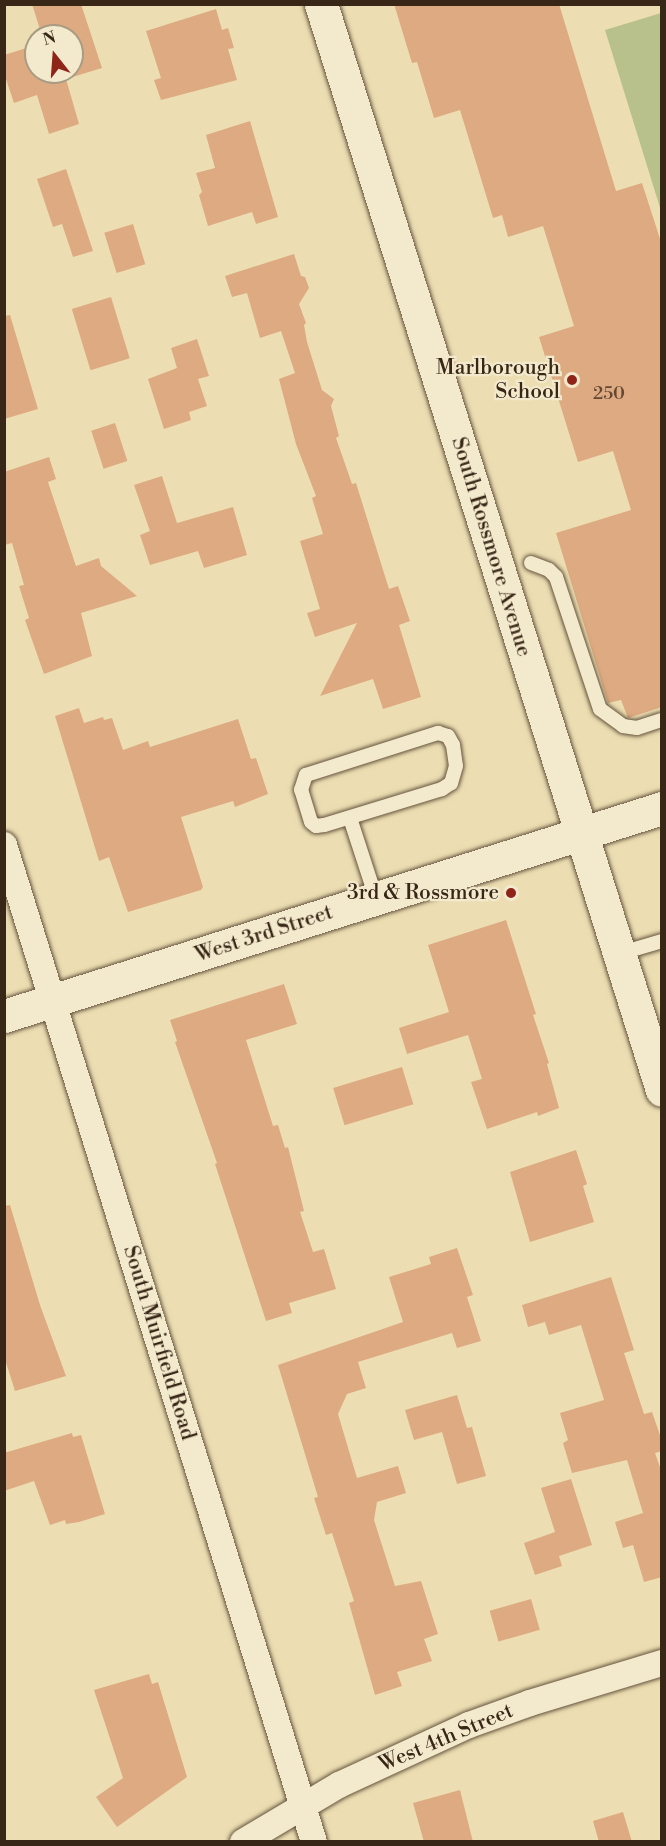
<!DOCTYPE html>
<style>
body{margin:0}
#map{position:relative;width:666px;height:1846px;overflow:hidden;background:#ecdeb2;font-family:"Libre Bodoni",serif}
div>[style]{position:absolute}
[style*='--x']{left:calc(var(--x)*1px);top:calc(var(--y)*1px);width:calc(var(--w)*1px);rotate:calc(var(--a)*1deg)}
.green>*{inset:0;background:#b8c18c}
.building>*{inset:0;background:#deaa81;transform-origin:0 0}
.roads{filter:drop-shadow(0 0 2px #65543e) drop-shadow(0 0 2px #65543e)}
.service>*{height:14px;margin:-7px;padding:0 7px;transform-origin:7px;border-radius:7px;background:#f3eacd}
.minor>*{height:26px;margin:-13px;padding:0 13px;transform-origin:13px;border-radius:13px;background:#f3eacd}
.secondary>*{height:33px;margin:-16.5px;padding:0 16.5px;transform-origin:16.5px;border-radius:16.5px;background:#f3eacd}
.dots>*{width:16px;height:16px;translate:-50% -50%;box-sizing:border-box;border:3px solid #f3eacd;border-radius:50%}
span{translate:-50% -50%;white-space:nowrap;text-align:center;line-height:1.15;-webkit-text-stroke:4.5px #f3eacd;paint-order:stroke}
.number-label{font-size:18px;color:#624732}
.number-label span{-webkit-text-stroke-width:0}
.poi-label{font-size:21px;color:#382617}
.right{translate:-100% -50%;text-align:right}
.street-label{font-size:21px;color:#382617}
.frame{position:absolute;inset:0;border:6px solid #382617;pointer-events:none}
.north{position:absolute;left:24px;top:24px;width:60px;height:60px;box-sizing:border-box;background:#f3eacd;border:2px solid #a89c84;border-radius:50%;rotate:343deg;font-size:16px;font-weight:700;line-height:24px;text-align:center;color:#382617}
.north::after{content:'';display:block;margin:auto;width:21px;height:27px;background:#8f2418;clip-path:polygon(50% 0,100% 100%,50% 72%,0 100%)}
</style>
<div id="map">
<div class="green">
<i style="clip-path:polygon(661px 13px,662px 13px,661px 211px,605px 30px)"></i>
</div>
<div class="building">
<i style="clip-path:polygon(32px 4px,81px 4px,102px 68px,66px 79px,79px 124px,49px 134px,37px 95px,14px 103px,4px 73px,4px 55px,36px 45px,36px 72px,72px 72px,72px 36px,42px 36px)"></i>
<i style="clip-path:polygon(394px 4px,559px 4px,616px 191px,642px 183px,662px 245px,662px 707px,628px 718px,621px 700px,608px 703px,556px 533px,631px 510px,613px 451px,578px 462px,539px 337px,574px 326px,543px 226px,508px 237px,502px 215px,493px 218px,460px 110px,434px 118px,417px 62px,412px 63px)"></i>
<i style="clip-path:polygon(216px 9px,222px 30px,228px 28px,234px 48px,228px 49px,237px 80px,161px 100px,154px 80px,161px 78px,146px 31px)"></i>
<i style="clip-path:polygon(250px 121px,278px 217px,256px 224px,252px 212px,208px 226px,199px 195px,202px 192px,196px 173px,215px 168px,206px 135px)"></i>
<i style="clip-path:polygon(66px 169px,93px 251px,73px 257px,62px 224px,53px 227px,37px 179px)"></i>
<i style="left:133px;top:224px;width:42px;height:30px;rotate:73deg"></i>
<i style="clip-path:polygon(294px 254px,301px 276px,305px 277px,309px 288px,299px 304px,306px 323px,304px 325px,307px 342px,322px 390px,334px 399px,331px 406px,339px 436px,336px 438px,352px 484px,356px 483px,389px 589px,398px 586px,410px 621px,399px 625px,421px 697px,383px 709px,373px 679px,320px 696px,357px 623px,315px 637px,307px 613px,320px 609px,300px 541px,323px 534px,312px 498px,316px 496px,296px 444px,279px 379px,295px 373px,281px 331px,260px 338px,247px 293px,232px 297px,225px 276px)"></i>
<i style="left:111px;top:297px;width:64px;height:41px;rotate:73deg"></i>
<i style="clip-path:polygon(10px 315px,38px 409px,4px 419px,4px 316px)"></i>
<i style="clip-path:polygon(197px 339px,209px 376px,198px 379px,207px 406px,189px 412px,191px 420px,164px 429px,148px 379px,177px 368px,171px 348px)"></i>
<i style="left:115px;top:423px;width:40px;height:25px;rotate:72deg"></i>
<i style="clip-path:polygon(49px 457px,56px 479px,48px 482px,76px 566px,99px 558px,101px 566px,137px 596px,81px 613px,92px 656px,44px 674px,25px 620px,29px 618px,19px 586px,24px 585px,12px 543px,4px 545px,4px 472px)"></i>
<i style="clip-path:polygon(162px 476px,177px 523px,233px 507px,247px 555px,204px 568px,198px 551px,150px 565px,140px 535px,150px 531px,134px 485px)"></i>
<i style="clip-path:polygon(79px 708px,84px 723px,103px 717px,104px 720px,112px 718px,123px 750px,148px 741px,150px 747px,238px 719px,251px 759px,256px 758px,268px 794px,235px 807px,233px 801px,181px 817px,203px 887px,201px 890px,128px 912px,109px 857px,99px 861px,55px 716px)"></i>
<i style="clip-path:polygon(506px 920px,536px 1014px,533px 1015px,549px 1063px,547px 1064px,559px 1108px,538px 1116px,537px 1112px,487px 1129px,471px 1082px,482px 1079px,468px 1035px,407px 1054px,399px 1028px,449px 1012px,428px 945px)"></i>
<i style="clip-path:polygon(284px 984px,297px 1024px,246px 1040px,273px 1126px,278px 1125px,285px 1148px,288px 1147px,304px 1211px,300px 1212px,313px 1252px,324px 1249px,336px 1289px,289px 1303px,292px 1313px,266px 1321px,215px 1164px,217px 1163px,175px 1042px,177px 1041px,170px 1020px)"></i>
<i style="left:402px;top:1067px;width:39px;height:72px;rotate:73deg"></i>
<i style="clip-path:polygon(576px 1150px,587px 1184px,583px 1186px,594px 1222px,530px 1242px,510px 1172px)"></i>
<i style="clip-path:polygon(10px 1205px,40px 1305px,66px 1376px,15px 1391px,4px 1356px,4px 1206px)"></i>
<i style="clip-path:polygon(457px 1248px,473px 1295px,467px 1297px,481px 1341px,457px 1348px,452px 1333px,358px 1362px,366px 1388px,347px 1394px,338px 1414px,357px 1478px,398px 1466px,406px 1493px,377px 1502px,374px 1520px,395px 1586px,421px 1581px,438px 1634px,424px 1639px,432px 1661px,397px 1672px,402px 1686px,375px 1695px,349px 1603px,354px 1601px,332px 1533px,326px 1535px,314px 1498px,318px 1497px,278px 1365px,403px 1322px,389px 1277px,431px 1264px,429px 1257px)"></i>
<i style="clip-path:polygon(611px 1277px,634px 1350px,624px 1353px,644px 1414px,652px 1412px,662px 1441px,662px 1451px,655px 1453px,662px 1473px,662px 1577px,644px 1582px,633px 1545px,623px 1548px,615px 1522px,643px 1513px,627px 1460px,572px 1473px,563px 1443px,568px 1440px,560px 1413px,604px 1400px,581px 1325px,549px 1335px,545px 1322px,528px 1327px,522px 1305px)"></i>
<i style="clip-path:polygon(457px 1395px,467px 1428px,472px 1427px,486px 1476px,457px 1484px,442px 1432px,414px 1440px,405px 1410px)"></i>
<i style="clip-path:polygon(72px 1433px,73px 1437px,81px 1435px,105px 1514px,79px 1522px,66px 1524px,65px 1520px,50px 1525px,34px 1481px,4px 1491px,4px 1453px)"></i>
<i style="clip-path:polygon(571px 1479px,592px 1545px,559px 1556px,562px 1566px,535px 1575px,524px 1543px,555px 1532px,541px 1488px)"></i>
<i style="left:531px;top:1599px;width:32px;height:43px;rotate:74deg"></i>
<i style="clip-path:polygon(149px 1674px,152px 1684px,158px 1682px,187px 1777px,117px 1827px,96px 1797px,123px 1778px,94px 1690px)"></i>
<i style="clip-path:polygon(460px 1790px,473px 1842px,424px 1842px,413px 1803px)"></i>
<i style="clip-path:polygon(623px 1812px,632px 1842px,599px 1842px,593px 1821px)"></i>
</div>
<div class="roads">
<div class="service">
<i style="--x:531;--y:563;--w:19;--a:21"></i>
<i style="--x:549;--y:570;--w:10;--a:45"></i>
<i style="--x:556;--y:577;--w:139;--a:71.6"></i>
<i style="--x:600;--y:709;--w:29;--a:36"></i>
<i style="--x:623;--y:726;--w:14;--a:8"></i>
<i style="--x:637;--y:728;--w:26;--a:-18"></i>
<i style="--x:438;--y:733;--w:10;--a:17"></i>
<i style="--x:448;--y:736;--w:10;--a:61"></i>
<i style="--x:453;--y:745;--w:21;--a:82"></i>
<i style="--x:456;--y:766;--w:18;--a:106"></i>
<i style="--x:451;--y:783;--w:11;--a:146"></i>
<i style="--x:442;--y:789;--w:123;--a:163"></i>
<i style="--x:324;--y:825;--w:8;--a:173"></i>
<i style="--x:316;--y:826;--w:6;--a:-141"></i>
<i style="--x:311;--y:822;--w:34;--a:-107"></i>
<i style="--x:301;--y:790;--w:16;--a:-72"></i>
<i style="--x:306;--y:775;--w:139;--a:-17.7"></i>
<i style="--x:350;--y:818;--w:84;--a:72"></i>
<i style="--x:618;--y:954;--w:46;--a:-16.5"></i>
</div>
<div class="minor">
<i style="--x:4;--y:845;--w:1044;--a:72.73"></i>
<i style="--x:243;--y:1842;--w:112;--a:-30.7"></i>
<i style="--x:339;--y:1785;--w:143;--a:-24.8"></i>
<i style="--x:469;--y:1725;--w:65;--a:-19.8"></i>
<i style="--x:530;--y:1703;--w:138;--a:-16.9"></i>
</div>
<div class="secondary">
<i style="--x:321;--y:4;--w:1138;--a:72.57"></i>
<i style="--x:4;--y:1016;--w:690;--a:-17.54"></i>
</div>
</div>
<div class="dots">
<i style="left:572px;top:380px;background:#8f2418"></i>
<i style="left:511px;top:893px;background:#8f2418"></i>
</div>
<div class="number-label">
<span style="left:609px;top:394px">250</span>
</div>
<div class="poi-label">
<span class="right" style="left:560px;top:380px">Marlborough<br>School</span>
<span class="right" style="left:499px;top:893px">3rd &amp; Rossmore</span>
</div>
<div class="street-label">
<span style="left:491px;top:547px;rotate:73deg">South Rossmore Avenue</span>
<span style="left:264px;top:934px;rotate:-18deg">West 3rd Street</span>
<span style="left:159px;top:1343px;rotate:73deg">South Muirfield Road</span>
<span style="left:446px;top:1738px;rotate:-23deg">West 4th Street</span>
</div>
<div class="frame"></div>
<div class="north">N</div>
</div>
